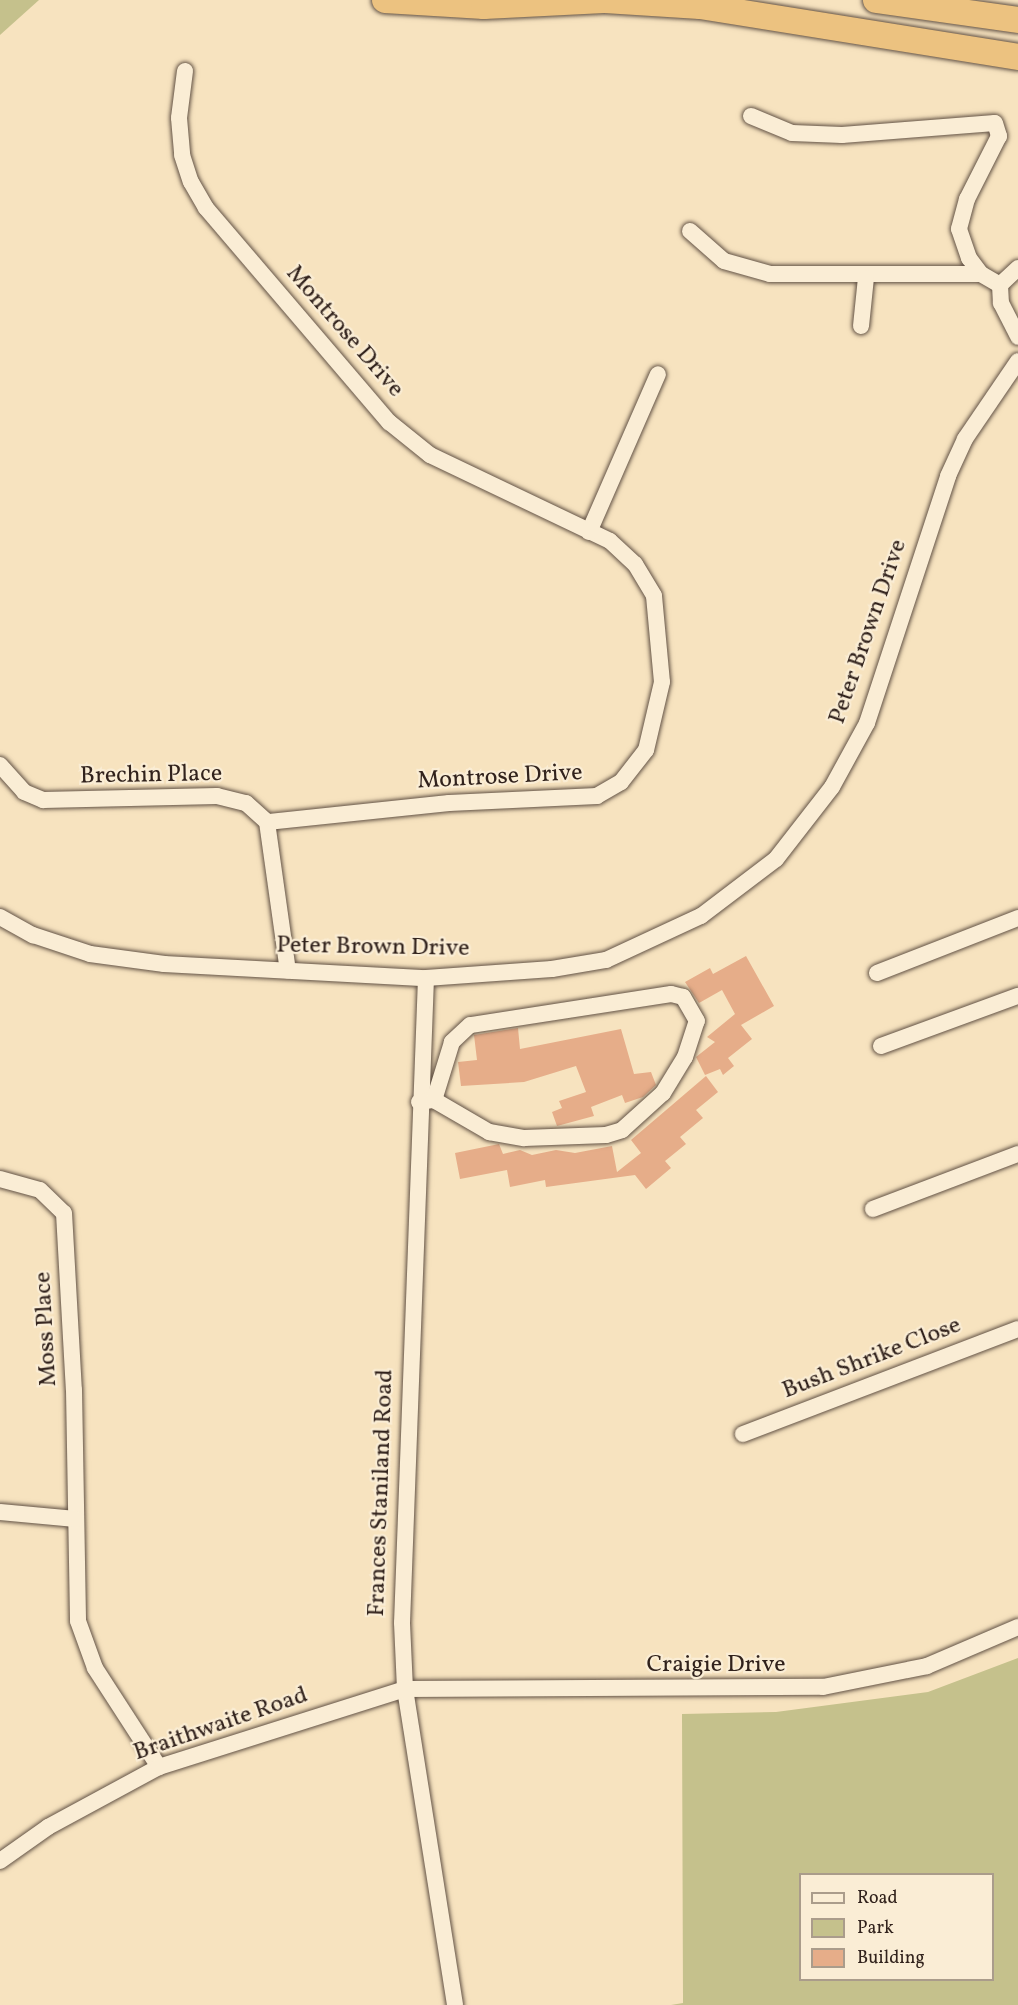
<!DOCTYPE html>
<style>
body{margin:0}
#map{position:relative;width:1018px;height:2005px;overflow:hidden;background:#f7e3bf;font-family:Vollkorn,serif}
div>[style]{position:absolute}
[style*='--x']{left:calc(var(--x)*1px);top:calc(var(--y)*1px);width:calc(var(--w)*1px);rotate:calc(var(--a)*1deg)}
.green>*{inset:0;background:#c5c18c}
.building>*{inset:0;background:#e6ad89}
.roads{filter:drop-shadow(0 0 2px #625245) drop-shadow(0 0 2px #625245)}
.minor>*{height:16px;margin:-8px;padding:0 8px;transform-origin:8px;border-radius:8px;background:#faedd5}
.highway>*{height:26px;margin:-13px;padding:0 13px;transform-origin:13px;border-radius:13px;background:#ecc280}
span{translate:-50% -50%;white-space:nowrap;text-align:center;line-height:1.15;-webkit-text-stroke:4.5px #faedd5;paint-order:stroke}
.street-label{font-size:24px;color:#31221c}
.legend{position:absolute;left:799px;top:1873px;width:195px;height:108px;box-sizing:border-box;background:#faedd5;border:2px solid #aa9c8b;margin:0;padding:8px 10px;list-style:none;font-size:18px;color:#31221c}
.legend li{display:flex;align-items:center;gap:12px;height:30px}
.legend b{width:30px;border:2px solid #aa9c8b}
</style>
<div id="map">
<div class="green">
<i style="clip-path:polygon(0 0,39px 0,0 35px)"></i>
<i style="clip-path:polygon(evenodd,1018px 1658px,1018px 2005px,671px 2005px,683px 2003px,682px 1714px,776px 1712px,928px 1692px,1018px 1658px,800px 1874px,992px 1874px,992px 1980px,800px 1980px,800px 1874px)"></i>
</div>
<div class="building">
<i style="clip-path:polygon(746px 956px,774px 1006px,741px 1025px,752px 1039px,728px 1058px,734px 1066px,723px 1075px,720px 1069px,705px 1075px,696px 1057px,715px 1042px,707px 1037px,735px 1014px,722px 990px,699px 1003px,685px 982px,710px 968px,713px 974px)"></i>
<i style="clip-path:polygon(518px 1028px,520px 1049px,621px 1029px,634px 1074px,651px 1072px,656px 1085px,643px 1097px,625px 1103px,622px 1095px,591px 1107px,594px 1116px,557px 1126px,552px 1112px,562px 1108px,559px 1101px,586px 1092px,576px 1066px,524px 1082px,461px 1086px,458px 1062px,477px 1060px,474px 1035px)"></i>
<i style="clip-path:polygon(706px 1076px,718px 1092px,696px 1110px,703px 1118px,680px 1137px,686px 1144px,665px 1161px,671px 1168px,646px 1189px,635px 1175px,546px 1187px,545px 1180px,510px 1187px,507px 1170px,460px 1179px,455px 1153px,499px 1144px,503px 1154px,520px 1150px,532px 1155px,556px 1150px,575px 1153px,612px 1146px,617px 1172px,641px 1153px,631px 1140px)"></i>
</div>
<div class="roads">
<div class="minor">
<i style="--x:185;--y:71;--w:47;--a:97.3"></i>
<i style="--x:179;--y:118;--w:37;--a:85"></i>
<i style="--x:182;--y:155;--w:28;--a:72"></i>
<i style="--x:191;--y:182;--w:30;--a:60"></i>
<i style="--x:206;--y:208;--w:282;--a:49.5"></i>
<i style="--x:389;--y:422;--w:53;--a:38.8"></i>
<i style="--x:430;--y:455;--w:199;--a:25.5"></i>
<i style="--x:610;--y:541;--w:34;--a:43"></i>
<i style="--x:635;--y:564;--w:37;--a:59"></i>
<i style="--x:654;--y:596;--w:86;--a:84.7"></i>
<i style="--x:662;--y:682;--w:70;--a:103.2"></i>
<i style="--x:646;--y:750;--w:41;--a:128"></i>
<i style="--x:621;--y:782;--w:28;--a:150"></i>
<i style="--x:597;--y:796;--w:148;--a:177.3"></i>
<i style="--x:449;--y:803;--w:183;--a:174"></i>
<i style="--x:751;--y:116;--w:44;--a:22.5"></i>
<i style="--x:792;--y:133;--w:50;--a:2.3"></i>
<i style="--x:842;--y:135;--w:153;--a:-4.5"></i>
<i style="--x:995;--y:123;--w:14;--a:73"></i>
<i style="--x:999;--y:136;--w:71;--a:116.9"></i>
<i style="--x:967;--y:199;--w:31;--a:105"></i>
<i style="--x:959;--y:229;--w:31;--a:71"></i>
<i style="--x:969;--y:258;--w:20;--a:53"></i>
<i style="--x:981;--y:274;--w:22;--a:30"></i>
<i style="--x:690;--y:231;--w:45;--a:41.4"></i>
<i style="--x:724;--y:261;--w:48;--a:15.8"></i>
<i style="--x:770;--y:274;--w:211;--a:0"></i>
<i style="--x:1018;--y:268;--w:25;--a:137"></i>
<i style="--x:1000;--y:285;--w:18;--a:87"></i>
<i style="--x:1001;--y:303;--w:38;--a:63"></i>
<i style="--x:861;--y:326;--w:48;--a:-84.1"></i>
<i style="--x:589;--y:532;--w:172;--a:-66.4"></i>
<i style="--x:0;--y:765;--w:36;--a:48"></i>
<i style="--x:24;--y:792;--w:21;--a:23"></i>
<i style="--x:43;--y:800;--w:174;--a:-1.3"></i>
<i style="--x:217;--y:796;--w:30;--a:14"></i>
<i style="--x:246;--y:803;--w:28;--a:42"></i>
<i style="--x:267;--y:822;--w:150;--a:82"></i>
<i style="--x:0;--y:917;--w:38;--a:29"></i>
<i style="--x:33;--y:935;--w:60;--a:18.4"></i>
<i style="--x:90;--y:954;--w:75;--a:7.7"></i>
<i style="--x:164;--y:964;--w:262;--a:3.1"></i>
<i style="--x:426;--y:978;--w:126;--a:-4.1"></i>
<i style="--x:552;--y:969;--w:55;--a:-9.5"></i>
<i style="--x:606;--y:960;--w:105;--a:-24.9"></i>
<i style="--x:701;--y:916;--w:94;--a:-37.2"></i>
<i style="--x:776;--y:859;--w:91;--a:-52.1"></i>
<i style="--x:832;--y:787;--w:73;--a:-61.3"></i>
<i style="--x:867;--y:723;--w:260;--a:-71.8"></i>
<i style="--x:948;--y:476;--w:41;--a:-65.3"></i>
<i style="--x:965;--y:439;--w:94;--a:-55.8"></i>
<i style="--x:877;--y:973;--w:151;--a:-21.3"></i>
<i style="--x:426;--y:978;--w:645;--a:92.13"></i>
<i style="--x:402;--y:1623;--w:66;--a:87.4"></i>
<i style="--x:405;--y:1689;--w:320;--a:81"></i>
<i style="--x:881;--y:1046;--w:146;--a:-20.1"></i>
<i style="--x:419;--y:1102;--w:15;--a:-8"></i>
<i style="--x:434;--y:1100;--w:64;--a:30.2"></i>
<i style="--x:489;--y:1132;--w:36;--a:10"></i>
<i style="--x:524;--y:1138;--w:82;--a:-2.1"></i>
<i style="--x:606;--y:1135;--w:17;--a:-17"></i>
<i style="--x:622;--y:1130;--w:55;--a:-42.1"></i>
<i style="--x:663;--y:1093;--w:42;--a:-58.6"></i>
<i style="--x:685;--y:1057;--w:38;--a:-72"></i>
<i style="--x:697;--y:1021;--w:28;--a:-120"></i>
<i style="--x:683;--y:997;--w:12;--a:-166"></i>
<i style="--x:671;--y:994;--w:203;--a:171.2"></i>
<i style="--x:470;--y:1025;--w:25;--a:137"></i>
<i style="--x:452;--y:1042;--w:61;--a:107.2"></i>
<i style="--x:0;--y:1179;--w:41;--a:15.4"></i>
<i style="--x:40;--y:1190;--w:33;--a:44"></i>
<i style="--x:64;--y:1213;--w:177;--a:86.8"></i>
<i style="--x:74;--y:1390;--w:231;--a:89"></i>
<i style="--x:78;--y:1621;--w:50;--a:70.1"></i>
<i style="--x:95;--y:1668;--w:118;--a:57.1"></i>
<i style="--x:873;--y:1209;--w:155;--a:-20.8"></i>
<i style="--x:743;--y:1434;--w:294;--a:-20.9"></i>
<i style="--x:0;--y:1512;--w:76;--a:5.3"></i>
<i style="--x:0;--y:1861;--w:59;--a:-35.3"></i>
<i style="--x:48;--y:1827;--w:126;--a:-28.4"></i>
<i style="--x:159;--y:1767;--w:258;--a:-17.6"></i>
<i style="--x:405;--y:1689;--w:418;--a:-0.3"></i>
<i style="--x:823;--y:1687;--w:106;--a:-11.4"></i>
<i style="--x:927;--y:1666;--w:99;--a:-23.2"></i>
</div>
<div class="highway">
<i style="--x:385;--y:0;--w:99;--a:3.5"></i>
<i style="--x:484;--y:6;--w:120;--a:-2.9"></i>
<i style="--x:605;--y:0;--w:95;--a:3.6"></i>
<i style="--x:700;--y:6;--w:322;--a:9.1"></i>
<i style="--x:876;--y:0;--w:143;--a:8"></i>
</div>
</div>
<div class="street-label">
<span style="left:344px;top:332px;rotate:49deg">Montrose Drive</span>
<span style="left:869px;top:632px;rotate:-71deg">Peter Brown Drive</span>
<span style="left:151px;top:776px;rotate:-1deg">Brechin Place</span>
<span style="left:500px;top:778px;rotate:-3deg">Montrose Drive</span>
<span style="left:373px;top:948px;rotate:1deg">Peter Brown Drive</span>
<span style="left:47px;top:1329px;rotate:-93deg">Moss Place</span>
<span style="left:872px;top:1359px;rotate:-21deg">Bush Shrike Close</span>
<span style="left:382px;top:1493px;rotate:-88deg">Frances Staniland Road</span>
<span style="left:716px;top:1666px">Craigie Drive</span>
<span style="left:221px;top:1725px;rotate:-19deg">Braithwaite Road</span>
</div>
<ul class="legend">
<li><b style="height:8px;background:#faedd5"></b>Road</li>
<li><b style="height:16px;background:#c5c18c"></b>Park</li>
<li><b style="height:16px;background:#e6ad89"></b>Building</li>
</ul>
</div>
